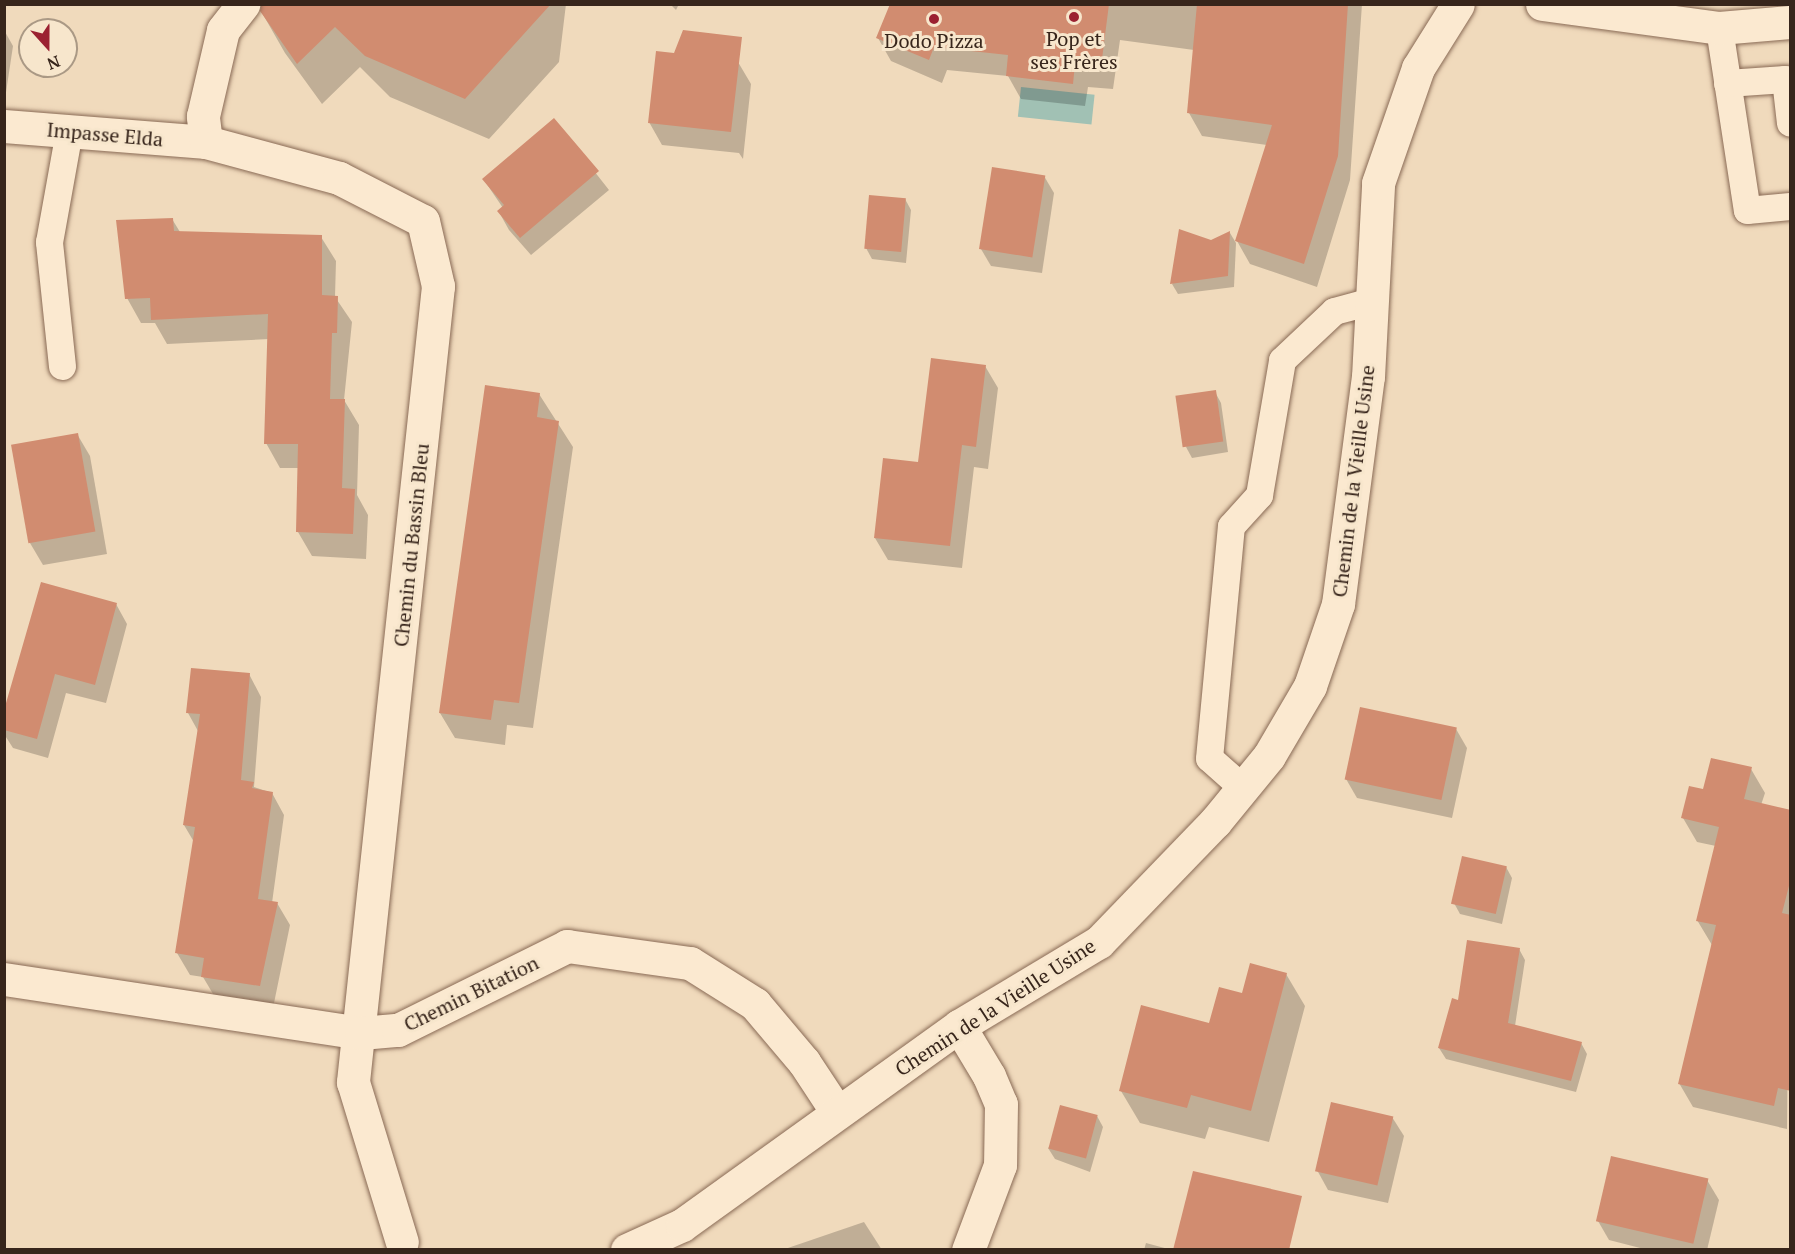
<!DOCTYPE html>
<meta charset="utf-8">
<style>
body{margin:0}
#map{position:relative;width:1795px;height:1254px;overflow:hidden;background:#f0dabc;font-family:"PT Serif",serif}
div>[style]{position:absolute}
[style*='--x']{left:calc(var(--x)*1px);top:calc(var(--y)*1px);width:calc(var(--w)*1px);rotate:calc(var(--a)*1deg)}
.water>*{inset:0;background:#a1c1b4;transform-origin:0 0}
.shadow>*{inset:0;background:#0003}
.building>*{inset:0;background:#d18c70;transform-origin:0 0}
.roads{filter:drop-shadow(0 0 2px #896a55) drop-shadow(0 0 2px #896a55)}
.service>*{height:27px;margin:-13.5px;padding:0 13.5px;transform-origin:13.5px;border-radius:13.5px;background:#fbe9d0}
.minor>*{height:33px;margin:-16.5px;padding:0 16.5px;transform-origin:16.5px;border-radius:16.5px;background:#fbe9d0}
.tertiary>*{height:33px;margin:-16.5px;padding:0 16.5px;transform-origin:16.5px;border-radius:16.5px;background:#fbe9d0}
.dots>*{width:16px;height:16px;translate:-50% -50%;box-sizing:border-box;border:3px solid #f7e6cc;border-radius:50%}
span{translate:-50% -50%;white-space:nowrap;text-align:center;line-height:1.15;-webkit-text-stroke:6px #f7e6cc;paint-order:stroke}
.poi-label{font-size:20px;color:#37251b}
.street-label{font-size:20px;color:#37251b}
.frame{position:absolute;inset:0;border:6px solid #37251b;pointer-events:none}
.north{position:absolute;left:18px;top:18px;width:60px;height:60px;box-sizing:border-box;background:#f7e6cc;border:2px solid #aa9985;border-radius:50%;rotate:159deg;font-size:16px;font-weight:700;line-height:24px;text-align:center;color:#37251b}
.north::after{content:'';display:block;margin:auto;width:21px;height:27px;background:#9b2131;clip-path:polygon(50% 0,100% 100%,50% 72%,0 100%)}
</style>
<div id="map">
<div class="water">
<i style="left:1021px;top:87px;width:74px;height:30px;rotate:6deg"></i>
</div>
<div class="shadow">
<i style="clip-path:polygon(262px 4px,566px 4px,559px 62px,489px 139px,390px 97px,360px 67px,322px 104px,285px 53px,261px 11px)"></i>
<i style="clip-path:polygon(670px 4px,679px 4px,676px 10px)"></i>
<i style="clip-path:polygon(892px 4px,1362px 4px,1350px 180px,1317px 287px,1250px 264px,1237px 241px,1267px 145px,1202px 136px,1189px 113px,1194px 50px,1120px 40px,1113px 89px,1088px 87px,1085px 106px,1021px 99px,1008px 76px,947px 70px,942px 83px,891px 61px,878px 38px)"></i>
<i style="clip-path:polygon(4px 30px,13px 46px,5px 99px,4px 99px)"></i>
<i style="clip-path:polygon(738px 62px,751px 84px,743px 159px,739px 153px,662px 145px,649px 122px)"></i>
<i style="clip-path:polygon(554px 120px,609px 190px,531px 255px,509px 230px,499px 212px,503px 208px,484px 180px)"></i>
<i style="clip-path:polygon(1044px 176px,1054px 193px,1042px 273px,991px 266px,981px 249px)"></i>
<i style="clip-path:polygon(905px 199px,911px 210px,906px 263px,872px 259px,866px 248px)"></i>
<i style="clip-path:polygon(172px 219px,180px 232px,321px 237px,336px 261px,335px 297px,352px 322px,344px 400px,359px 425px,357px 495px,368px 515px,366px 559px,312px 556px,298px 532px,299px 468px,280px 468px,266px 443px,269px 339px,167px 344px,155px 323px,141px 323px,127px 298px)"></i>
<i style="clip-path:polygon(1230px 233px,1236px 243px,1234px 287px,1178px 294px,1172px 284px,1211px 241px)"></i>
<i style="clip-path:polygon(985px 366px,998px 388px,988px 469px,974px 467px,962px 568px,888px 560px,875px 538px)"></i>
<i style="clip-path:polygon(1215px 392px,1221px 403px,1228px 452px,1192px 458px,1186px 447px)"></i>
<i style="clip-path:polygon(539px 394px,573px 447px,533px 728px,507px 725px,505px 745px,455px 738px,440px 713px)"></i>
<i style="clip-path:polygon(77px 434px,90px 456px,107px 554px,43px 565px,30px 543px)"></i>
<i style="clip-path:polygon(116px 604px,127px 624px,106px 703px,66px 693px,48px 758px,13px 748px,4px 734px,4px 716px)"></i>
<i style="clip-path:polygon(249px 674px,261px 697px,254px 787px,272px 793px,284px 815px,272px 903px,277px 903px,290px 925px,273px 1008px,216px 999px,203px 977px,190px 975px,177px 953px,194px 842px,184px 825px,198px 731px,188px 713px)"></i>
<i style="clip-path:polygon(1456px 729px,1467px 748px,1452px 818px,1357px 798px,1346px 779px)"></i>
<i style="clip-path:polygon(1751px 769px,1765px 793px,1761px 805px,1790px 814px,1787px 1129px,1693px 1107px,1679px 1083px,1712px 945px,1697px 920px,1716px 846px,1697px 842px,1683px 818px,1704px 791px)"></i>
<i style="clip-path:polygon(1506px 867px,1512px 878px,1502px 924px,1460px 914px,1454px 903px)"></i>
<i style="clip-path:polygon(1519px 949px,1525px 960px,1515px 1026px,1581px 1043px,1587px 1054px,1576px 1092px,1446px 1059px,1439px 1048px,1459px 1002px)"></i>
<i style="clip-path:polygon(1286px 974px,1305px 1006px,1269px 1142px,1209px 1127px,1205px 1139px,1140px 1123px,1121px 1091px,1210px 1025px,1243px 995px)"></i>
<i style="clip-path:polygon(1097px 1116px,1103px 1127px,1090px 1172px,1055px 1159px,1048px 1148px)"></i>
<i style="clip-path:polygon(1392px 1117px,1404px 1136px,1388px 1203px,1328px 1190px,1317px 1170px)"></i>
<i style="clip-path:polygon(1707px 1180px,1719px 1200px,1707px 1250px,1648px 1250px,1609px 1240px,1598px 1221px)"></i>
<i style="clip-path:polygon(864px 1222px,882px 1250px,782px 1250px)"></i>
<i style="clip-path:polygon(1146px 1243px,1172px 1250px,1144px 1250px)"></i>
</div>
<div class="building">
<i style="clip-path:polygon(261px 4px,551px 4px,465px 99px,365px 56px,335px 27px,297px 64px,260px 11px)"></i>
<i style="clip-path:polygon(890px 4px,1109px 4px,1101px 67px,1075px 64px,1073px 84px,1006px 76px,1008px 55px,934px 47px,929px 60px,876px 38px)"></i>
<i style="clip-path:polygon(1197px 4px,1348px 4px,1338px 156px,1304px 264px,1235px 241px,1272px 125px,1187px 113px)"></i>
<i style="clip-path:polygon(683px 30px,742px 37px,731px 132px,648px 123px,656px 51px,674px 53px)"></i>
<i style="clip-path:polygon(554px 118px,599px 171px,520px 238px,497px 211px,504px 205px,482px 179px)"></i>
<i style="left:992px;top:167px;width:54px;height:83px;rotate:9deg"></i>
<i style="left:869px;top:195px;width:37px;height:54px;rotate:5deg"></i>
<i style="clip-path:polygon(173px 218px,174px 231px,322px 235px,322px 295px,338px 296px,337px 333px,332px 333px,330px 399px,345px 399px,342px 488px,355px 489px,353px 534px,296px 532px,298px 444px,264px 444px,268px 314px,151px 320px,150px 298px,125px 299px,116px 220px)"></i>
<i style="clip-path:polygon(1179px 229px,1211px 240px,1230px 231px,1228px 276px,1170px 284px)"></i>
<i style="clip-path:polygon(931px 358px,986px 365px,976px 447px,962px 445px,950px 546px,874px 538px,883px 458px,918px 462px)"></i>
<i style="clip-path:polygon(485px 385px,540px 393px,537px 417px,559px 421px,519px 703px,494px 700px,491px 720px,439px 713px)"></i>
<i style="left:1216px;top:390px;width:52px;height:41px;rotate:82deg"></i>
<i style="left:78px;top:433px;width:100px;height:68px;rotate:80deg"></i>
<i style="clip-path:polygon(41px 582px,117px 603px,95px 685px,55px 674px,37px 739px,4px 730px,4px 710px)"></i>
<i style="clip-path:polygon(191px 668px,250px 673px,241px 780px,254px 782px,252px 788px,273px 792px,258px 899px,278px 902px,260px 986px,201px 977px,204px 958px,175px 953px,195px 827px,183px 825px,200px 714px,186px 713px)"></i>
<i style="left:1360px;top:707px;width:99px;height:74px;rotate:12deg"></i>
<i style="clip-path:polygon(1711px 758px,1752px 767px,1744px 799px,1791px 810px,1791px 878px,1782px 913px,1791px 915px,1791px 1091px,1778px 1088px,1774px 1106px,1678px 1084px,1716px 925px,1696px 921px,1719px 827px,1681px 818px,1689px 786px,1703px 789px)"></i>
<i style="left:1462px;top:856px;width:46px;height:49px;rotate:13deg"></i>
<i style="clip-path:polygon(1467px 940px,1520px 948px,1508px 1023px,1582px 1042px,1571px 1081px,1438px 1048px,1452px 998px,1458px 1000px)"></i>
<i style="clip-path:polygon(1250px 963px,1287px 973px,1251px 1111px,1191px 1095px,1187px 1108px,1119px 1091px,1141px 1005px,1209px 1023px,1219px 987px,1242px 993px)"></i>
<i style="left:1331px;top:1102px;width:64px;height:71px;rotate:13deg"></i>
<i style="left:1060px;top:1105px;width:39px;height:45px;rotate:15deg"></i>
<i style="left:1611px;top:1156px;width:100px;height:67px;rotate:13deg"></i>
<i style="clip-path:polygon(1193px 1171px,1302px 1196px,1289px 1250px,1173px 1250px)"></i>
</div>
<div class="roads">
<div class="service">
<i style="--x:1719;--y:28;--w:184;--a:81.3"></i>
<i style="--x:1747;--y:210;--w:43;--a:-5.3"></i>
<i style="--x:1727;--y:83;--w:58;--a:-3.9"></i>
<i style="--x:1785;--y:79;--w:44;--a:83.5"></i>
<i style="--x:62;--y:366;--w:125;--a:-96"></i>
<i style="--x:49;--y:242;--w:113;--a:-79.8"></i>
<i style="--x:1243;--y:788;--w:45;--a:-138.6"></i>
<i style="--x:1209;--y:758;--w:233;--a:-84.6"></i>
<i style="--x:1231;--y:526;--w:42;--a:-47.9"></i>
<i style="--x:1259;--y:495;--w:137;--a:-80.3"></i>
<i style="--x:1282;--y:360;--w:71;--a:-43.3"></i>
<i style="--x:1334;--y:311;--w:39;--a:-15"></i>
</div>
<div class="minor">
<i style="--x:4;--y:126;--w:203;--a:4.5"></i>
<i style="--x:206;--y:142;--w:138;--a:15.1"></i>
<i style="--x:339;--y:178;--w:94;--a:27.1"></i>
<i style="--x:423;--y:221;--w:67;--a:77"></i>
<i style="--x:438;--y:286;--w:801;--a:96.1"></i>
<i style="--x:353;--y:1082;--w:167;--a:73"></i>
<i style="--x:206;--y:142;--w:26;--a:-97"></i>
<i style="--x:203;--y:116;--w:88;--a:-76.9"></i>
<i style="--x:223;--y:30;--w:33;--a:-52"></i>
<i style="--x:4;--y:979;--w:361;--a:8.6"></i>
<i style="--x:361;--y:1033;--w:37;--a:-5"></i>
<i style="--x:398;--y:1030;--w:189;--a:-26.4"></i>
<i style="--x:567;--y:946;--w:124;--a:7.9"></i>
<i style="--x:690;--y:963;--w:77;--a:32.2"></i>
<i style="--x:755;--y:1004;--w:76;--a:49.8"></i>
<i style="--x:804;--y:1062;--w:60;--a:56.6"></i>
<i style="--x:959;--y:1026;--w:58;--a:59"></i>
<i style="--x:989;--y:1076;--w:30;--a:67"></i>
<i style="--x:1001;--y:1104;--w:61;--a:90.9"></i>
<i style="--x:1000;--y:1165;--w:91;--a:110.6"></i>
<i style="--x:627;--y:1250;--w:60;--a:-24.4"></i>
<i style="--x:682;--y:1225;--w:341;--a:-35.7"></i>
<i style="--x:959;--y:1026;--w:163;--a:-31"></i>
<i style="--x:1099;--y:942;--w:167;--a:-46"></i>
<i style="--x:1215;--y:822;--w:85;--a:-50.7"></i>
<i style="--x:1269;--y:756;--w:81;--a:-59.6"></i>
<i style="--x:1310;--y:686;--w:87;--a:-71.1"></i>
<i style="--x:1338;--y:604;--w:229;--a:-82.5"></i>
<i style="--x:1368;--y:377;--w:194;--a:-87"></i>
<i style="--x:1378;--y:183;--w:122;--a:-70.8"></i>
<i style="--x:1418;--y:68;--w:75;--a:-58"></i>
</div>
<div class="tertiary">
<i style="--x:1542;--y:4;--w:179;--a:7.7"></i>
<i style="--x:1719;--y:28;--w:71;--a:-4.8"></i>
</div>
</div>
<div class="dots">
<i style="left:1074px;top:17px;background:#9b2131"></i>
<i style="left:934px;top:19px;background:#9b2131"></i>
</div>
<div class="poi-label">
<span style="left:1074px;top:50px">Pop et<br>ses Frères</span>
<span style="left:934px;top:40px">Dodo Pizza</span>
</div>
<div class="street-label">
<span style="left:105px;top:134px;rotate:5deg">Impasse Elda</span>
<span style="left:1353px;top:481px;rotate:-83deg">Chemin de la Vieille Usine</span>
<span style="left:411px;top:545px;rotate:-84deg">Chemin du Bassin Bleu</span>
<span style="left:471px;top:993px;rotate:-26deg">Chemin Bitation</span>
<span style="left:995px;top:1007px;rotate:-33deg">Chemin de la Vieille Usine</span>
</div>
<div class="frame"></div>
<div class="north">N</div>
</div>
